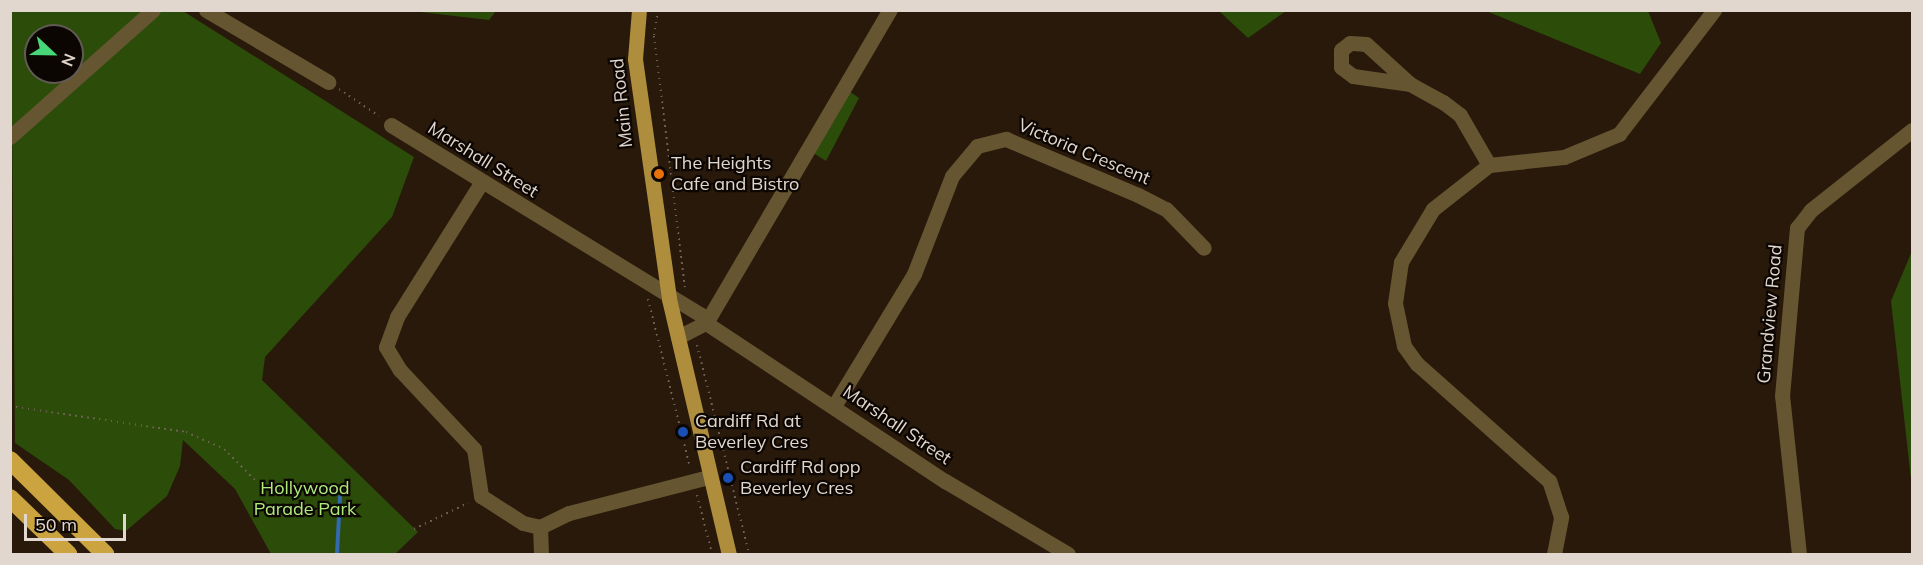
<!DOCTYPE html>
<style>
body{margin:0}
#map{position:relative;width:1923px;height:565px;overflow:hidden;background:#28190b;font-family:Mulish,sans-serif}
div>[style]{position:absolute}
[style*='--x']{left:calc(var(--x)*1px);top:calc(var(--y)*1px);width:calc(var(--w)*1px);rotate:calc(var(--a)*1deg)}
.green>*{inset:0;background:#2c4c09}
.stream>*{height:4px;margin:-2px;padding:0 2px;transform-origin:2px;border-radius:2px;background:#3369af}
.path>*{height:2px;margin-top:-1px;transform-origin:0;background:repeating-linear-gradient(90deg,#6e6054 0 1.5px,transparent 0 6px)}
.minor>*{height:15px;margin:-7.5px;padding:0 7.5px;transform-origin:7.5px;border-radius:7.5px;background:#655531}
.major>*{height:15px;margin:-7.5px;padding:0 7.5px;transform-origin:7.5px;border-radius:7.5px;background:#ae8d3c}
.highway>*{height:18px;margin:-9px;padding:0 9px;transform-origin:9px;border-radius:9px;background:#cba33f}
.dots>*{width:16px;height:16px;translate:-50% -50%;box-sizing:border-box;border:3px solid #0c0602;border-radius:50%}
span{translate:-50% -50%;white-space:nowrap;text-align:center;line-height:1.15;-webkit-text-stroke:4.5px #0c0602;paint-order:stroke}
.street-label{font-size:18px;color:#e2d7ce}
.poi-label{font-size:18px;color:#e2d7ce}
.left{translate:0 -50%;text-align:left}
.park-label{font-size:18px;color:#adea7b}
.frame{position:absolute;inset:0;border:12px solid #e2d7ce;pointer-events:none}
.north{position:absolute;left:24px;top:24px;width:60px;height:60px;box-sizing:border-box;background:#0c0602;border:2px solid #625a54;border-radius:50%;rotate:112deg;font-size:16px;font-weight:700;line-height:24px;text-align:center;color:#e2d7ce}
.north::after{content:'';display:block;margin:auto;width:21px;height:27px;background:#47d779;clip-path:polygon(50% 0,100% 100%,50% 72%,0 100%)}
.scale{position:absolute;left:24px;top:514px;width:102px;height:27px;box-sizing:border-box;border:3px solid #e2d7ce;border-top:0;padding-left:8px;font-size:18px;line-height:21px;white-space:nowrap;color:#e2d7ce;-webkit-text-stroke:4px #0c0602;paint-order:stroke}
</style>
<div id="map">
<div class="green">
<i style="clip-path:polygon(evenodd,11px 11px,183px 11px,414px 157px,392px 217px,265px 357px,262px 380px,418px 532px,395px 554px,271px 554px,235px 489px,183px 440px,180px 466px,167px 496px,126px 531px,115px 529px,69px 480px,15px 443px,11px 11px,36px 36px,72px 36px,72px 72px,36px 72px,36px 36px)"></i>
<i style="clip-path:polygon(412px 11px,496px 11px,489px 20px)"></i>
<i style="clip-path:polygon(1219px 11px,1286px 11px,1248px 38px)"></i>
<i style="clip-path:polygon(1486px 11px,1648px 11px,1661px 43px,1640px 74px)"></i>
<i style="clip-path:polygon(846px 89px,859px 98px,826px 161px,810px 151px)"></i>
<i style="clip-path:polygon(1912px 251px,1912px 488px,1891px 301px)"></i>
</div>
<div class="stream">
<i style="--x:337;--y:554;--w:57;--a:-87"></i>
</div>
<div class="path">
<i style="--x:658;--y:10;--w:26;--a:99"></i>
<i style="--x:654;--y:36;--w:253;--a:83"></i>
<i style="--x:339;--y:89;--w:48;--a:34"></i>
<i style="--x:648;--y:299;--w:174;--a:76"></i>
<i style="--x:697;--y:345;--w:215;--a:76"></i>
<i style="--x:10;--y:406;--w:178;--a:8.4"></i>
<i style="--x:186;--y:432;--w:42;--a:24.1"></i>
<i style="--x:224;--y:449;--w:45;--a:45"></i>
<i style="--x:697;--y:495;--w:61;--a:75.7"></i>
<i style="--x:414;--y:529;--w:60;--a:-25.7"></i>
</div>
<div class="minor">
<i style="--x:206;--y:10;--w:142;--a:30.5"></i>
<i style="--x:1410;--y:84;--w:59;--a:-137.7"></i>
<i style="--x:1366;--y:44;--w:16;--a:-176"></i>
<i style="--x:1350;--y:43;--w:11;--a:142"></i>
<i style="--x:1341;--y:50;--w:17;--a:90"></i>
<i style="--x:1341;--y:67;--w:15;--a:37"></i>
<i style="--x:1353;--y:76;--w:58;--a:8"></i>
<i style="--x:1410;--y:84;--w:38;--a:29"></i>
<i style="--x:1443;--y:102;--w:21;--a:37"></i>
<i style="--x:1460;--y:115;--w:58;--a:59.9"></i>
<i style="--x:391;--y:125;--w:362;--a:31.5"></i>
<i style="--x:700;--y:314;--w:11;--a:56"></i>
<i style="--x:706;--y:323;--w:287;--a:33.5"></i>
<i style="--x:945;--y:481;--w:143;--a:30.7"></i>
<i style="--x:10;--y:137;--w:191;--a:-41.6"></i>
<i style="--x:481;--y:183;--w:158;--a:122.1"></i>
<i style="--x:397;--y:317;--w:32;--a:110"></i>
<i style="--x:386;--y:347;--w:27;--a:59"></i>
<i style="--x:400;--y:370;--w:108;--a:46.9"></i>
<i style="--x:474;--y:449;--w:48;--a:81.5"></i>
<i style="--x:481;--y:496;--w:50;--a:32.7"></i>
<i style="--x:523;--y:523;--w:17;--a:13"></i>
<i style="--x:678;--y:337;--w:31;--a:-27"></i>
<i style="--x:706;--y:323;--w:363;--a:-59.6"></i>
<i style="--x:834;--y:406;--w:154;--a:-58.8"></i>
<i style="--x:914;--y:274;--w:105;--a:-68.8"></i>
<i style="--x:952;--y:176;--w:39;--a:-50"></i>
<i style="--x:977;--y:146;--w:30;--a:-14"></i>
<i style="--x:1006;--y:139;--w:143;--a:23"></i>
<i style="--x:1138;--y:195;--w:31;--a:27"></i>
<i style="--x:1166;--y:209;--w:54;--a:45.7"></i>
<i style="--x:541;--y:554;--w:27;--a:-92"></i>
<i style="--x:540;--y:527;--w:32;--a:-26"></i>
<i style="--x:569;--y:513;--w:144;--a:-14.5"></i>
<i style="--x:1554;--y:554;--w:38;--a:-79"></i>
<i style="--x:1561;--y:517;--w:38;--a:-108"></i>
<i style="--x:1549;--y:481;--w:176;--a:-138.4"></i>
<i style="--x:1417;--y:364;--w:22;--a:-126"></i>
<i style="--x:1404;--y:346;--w:44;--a:-101.8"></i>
<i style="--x:1395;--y:303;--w:41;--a:-81.7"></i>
<i style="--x:1401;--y:262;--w:62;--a:-58.9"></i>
<i style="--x:1433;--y:209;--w:71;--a:-38.2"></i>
<i style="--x:1489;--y:165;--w:75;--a:-6.1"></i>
<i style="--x:1564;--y:157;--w:60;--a:-22.7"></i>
<i style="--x:1619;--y:134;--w:156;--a:-52.5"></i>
<i style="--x:1799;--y:554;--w:159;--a:-96.1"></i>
<i style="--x:1782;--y:396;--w:169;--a:-84.9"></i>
<i style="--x:1797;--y:228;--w:23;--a:-52"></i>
<i style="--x:1811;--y:210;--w:129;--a:-38.4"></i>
</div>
<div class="major">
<i style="--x:639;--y:10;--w:49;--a:94.7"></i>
<i style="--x:635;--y:59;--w:242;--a:81.9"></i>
<i style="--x:669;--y:299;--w:262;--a:76.8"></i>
</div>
<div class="highway">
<i style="--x:10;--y:460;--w:134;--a:44.7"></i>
<i style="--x:10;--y:498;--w:81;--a:44"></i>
</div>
<div class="dots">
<i style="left:659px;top:174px;background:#e8710a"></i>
<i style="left:683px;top:432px;background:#1a4fb4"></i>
<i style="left:728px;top:478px;background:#1a4fb4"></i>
</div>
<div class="street-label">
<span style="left:622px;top:103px;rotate:-96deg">Main Road</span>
<span style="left:1084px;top:152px;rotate:23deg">Victoria Crescent</span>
<span style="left:483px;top:160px;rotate:32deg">Marshall Street</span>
<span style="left:1770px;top:314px;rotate:-85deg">Grandview Road</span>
<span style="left:897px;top:425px;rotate:34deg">Marshall Street</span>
</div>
<div class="poi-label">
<span class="left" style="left:671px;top:174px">The Heights<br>Cafe and Bistro</span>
<span class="left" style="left:695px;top:432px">Cardiff Rd at<br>Beverley Cres</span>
<span class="left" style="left:740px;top:478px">Cardiff Rd opp<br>Beverley Cres</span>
</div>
<div class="park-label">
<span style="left:305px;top:499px">Hollywood<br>Parade Park</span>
</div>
<div class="frame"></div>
<div class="north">N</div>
<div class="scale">50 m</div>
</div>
